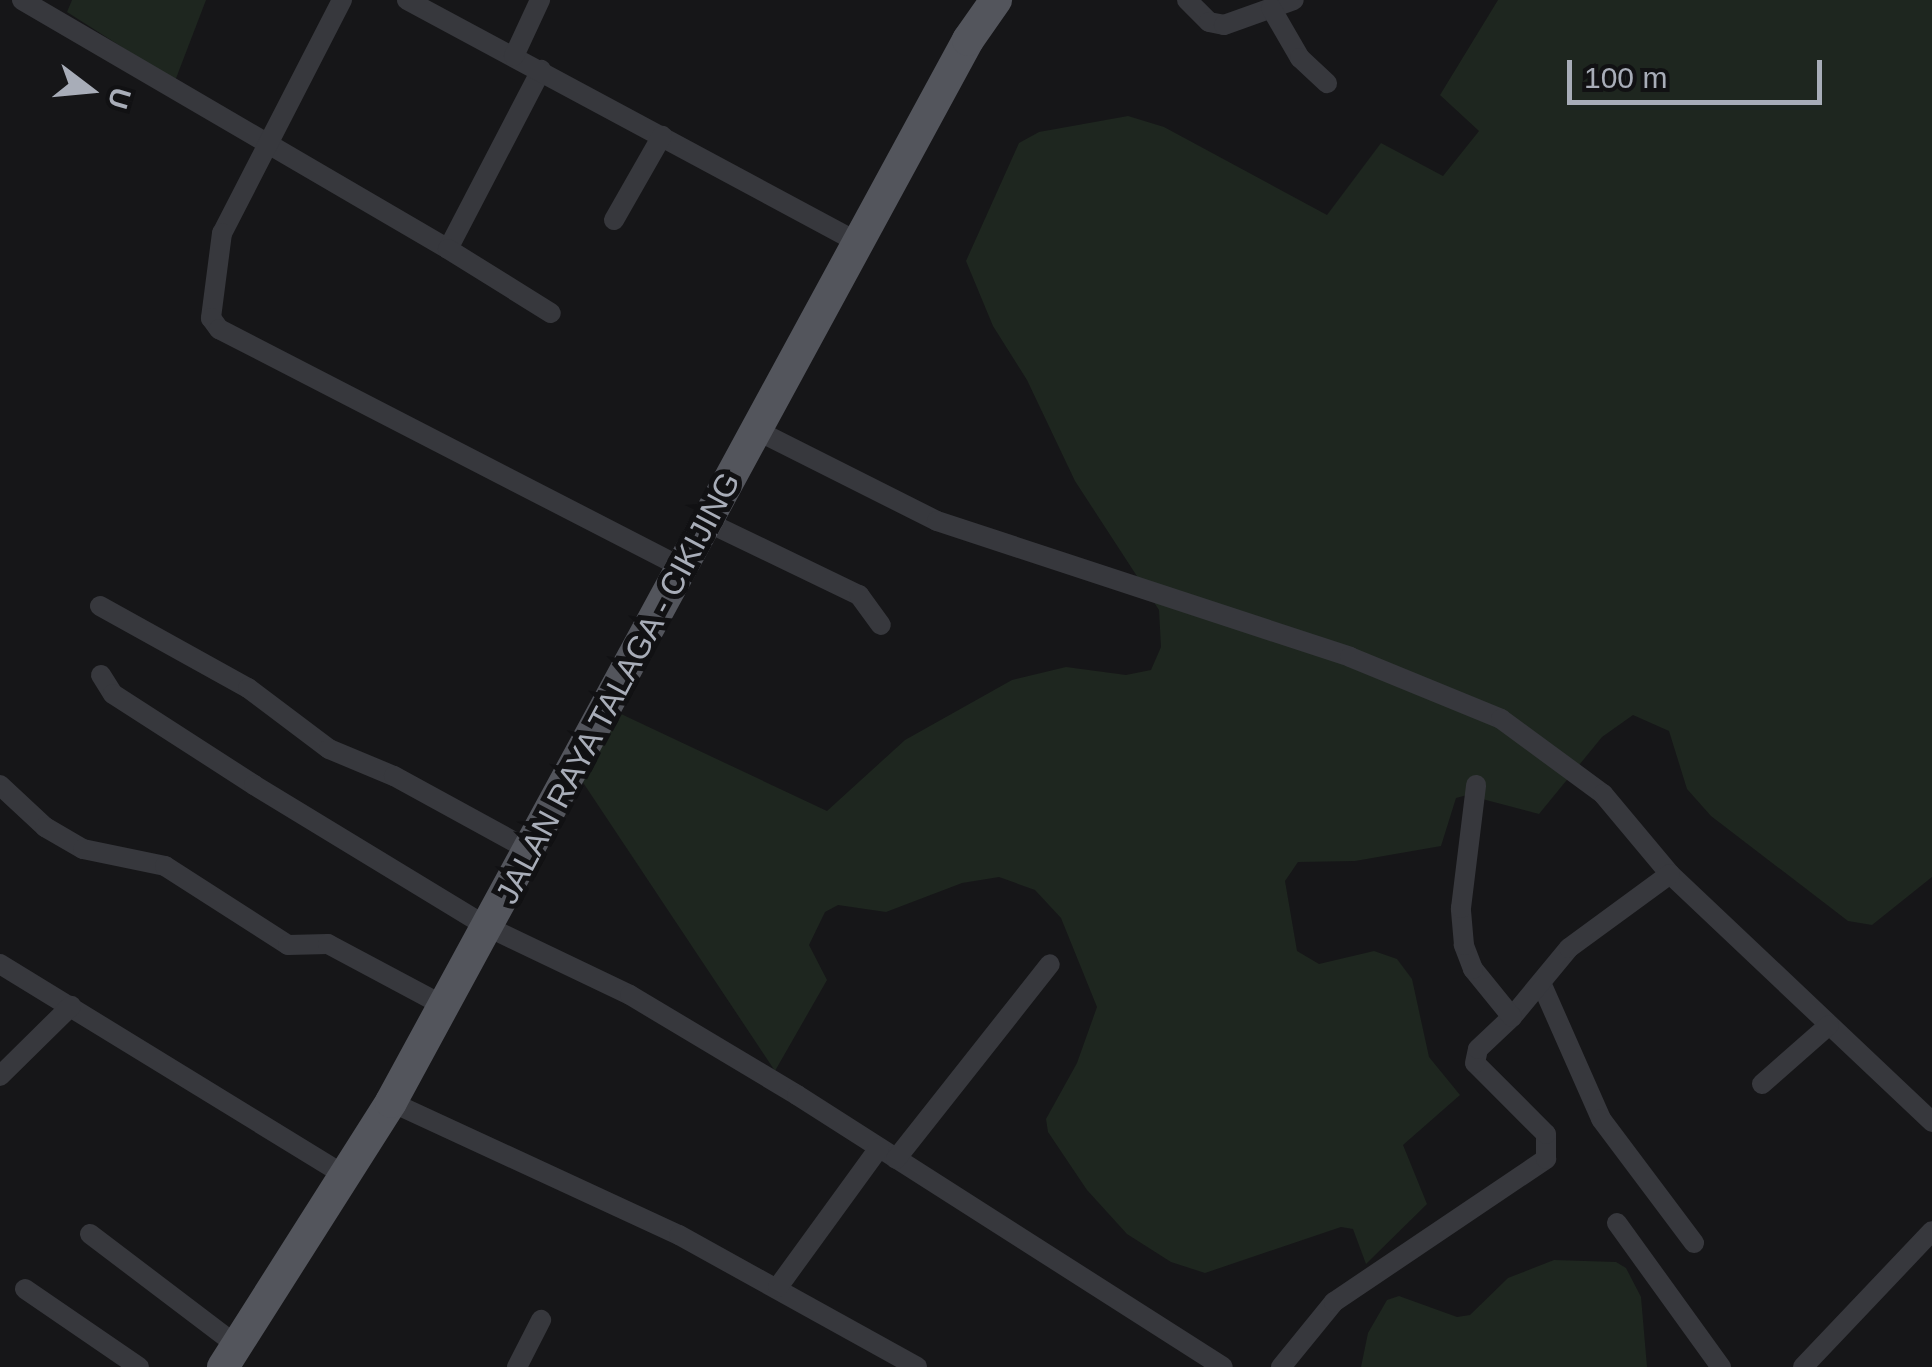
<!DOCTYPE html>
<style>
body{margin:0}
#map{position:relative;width:1932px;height:1367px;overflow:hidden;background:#161618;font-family:Helvetica,sans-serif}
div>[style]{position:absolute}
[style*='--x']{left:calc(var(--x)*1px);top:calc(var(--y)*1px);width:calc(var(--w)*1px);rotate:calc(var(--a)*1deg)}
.green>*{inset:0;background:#1e261f}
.minor>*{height:20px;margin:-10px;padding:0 10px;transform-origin:10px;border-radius:10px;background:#37383d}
.primary>*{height:32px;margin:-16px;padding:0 16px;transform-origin:16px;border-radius:16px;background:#53555c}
span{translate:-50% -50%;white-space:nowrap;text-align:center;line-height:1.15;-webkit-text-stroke:10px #111113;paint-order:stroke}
.street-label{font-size:32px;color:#a8adb8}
.north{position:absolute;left:40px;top:40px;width:100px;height:100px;-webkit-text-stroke:8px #111113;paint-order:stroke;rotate:106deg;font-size:28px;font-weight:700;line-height:40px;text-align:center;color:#a8adb8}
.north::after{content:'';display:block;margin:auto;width:35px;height:45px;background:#a8adb8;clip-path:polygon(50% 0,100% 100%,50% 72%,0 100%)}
.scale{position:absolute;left:1567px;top:60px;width:255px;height:45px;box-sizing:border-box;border:5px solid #a8adb8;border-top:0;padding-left:12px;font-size:30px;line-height:35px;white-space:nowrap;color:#a8adb8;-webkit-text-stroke:8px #111113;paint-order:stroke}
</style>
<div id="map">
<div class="green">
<i style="clip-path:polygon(72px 0,206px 0,175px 81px,67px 12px)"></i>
<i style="clip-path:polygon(1498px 0,1932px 0,1932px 877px,1872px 925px,1848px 921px,1711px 816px,1687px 789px,1669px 731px,1633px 715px,1602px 737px,1539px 814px,1467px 795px,1456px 798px,1441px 846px,1355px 861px,1298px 862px,1285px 881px,1297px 951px,1319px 964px,1374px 951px,1397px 959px,1412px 979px,1429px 1057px,1460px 1095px,1403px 1145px,1427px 1204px,1366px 1264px,1353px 1229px,1341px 1227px,1205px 1273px,1171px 1262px,1127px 1234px,1087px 1190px,1048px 1132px,1046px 1119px,1077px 1063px,1097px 1007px,1061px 918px,1035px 890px,999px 877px,962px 883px,886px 912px,838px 905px,825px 912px,809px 945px,827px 980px,775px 1071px,578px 775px,619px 713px,827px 811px,905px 740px,1012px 680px,1066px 667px,1126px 675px,1151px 670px,1161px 647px,1159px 610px,1075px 481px,1027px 380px,993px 326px,966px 261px,1019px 143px,1039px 132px,1128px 116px,1164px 127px,1327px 215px,1381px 143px,1443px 176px,1479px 131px,1440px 95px)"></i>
<i style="clip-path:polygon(1554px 1260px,1616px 1262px,1626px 1268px,1641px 1297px,1647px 1367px,1361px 1367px,1368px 1333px,1387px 1300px,1399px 1296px,1457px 1317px,1470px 1315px,1508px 1278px)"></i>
</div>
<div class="minor">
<i style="--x:22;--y:0;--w:493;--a:30.3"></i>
<i style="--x:448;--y:249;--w:202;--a:-62.5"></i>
<i style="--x:342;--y:0;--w:262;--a:117.2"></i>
<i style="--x:222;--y:233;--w:86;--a:97.4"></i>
<i style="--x:211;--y:318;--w:14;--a:54"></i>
<i style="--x:219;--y:329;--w:520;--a:27.26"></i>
<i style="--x:407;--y:0;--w:513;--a:28.26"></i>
<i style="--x:1187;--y:0;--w:31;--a:45"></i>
<i style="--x:1209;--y:22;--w:15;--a:11"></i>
<i style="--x:1224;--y:25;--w:74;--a:-19.7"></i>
<i style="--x:1271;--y:8;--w:58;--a:59.9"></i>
<i style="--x:1300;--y:58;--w:37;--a:43"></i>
<i style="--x:514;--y:56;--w:62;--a:-65.1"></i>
<i style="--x:614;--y:220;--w:97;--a:-60.3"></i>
<i style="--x:448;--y:249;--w:121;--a:31.9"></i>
<i style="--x:758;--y:431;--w:200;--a:26.7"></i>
<i style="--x:937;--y:521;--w:435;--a:18.2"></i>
<i style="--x:1350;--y:657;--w:163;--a:22.3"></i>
<i style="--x:1501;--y:719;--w:127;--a:36.3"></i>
<i style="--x:1603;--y:794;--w:104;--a:50.1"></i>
<i style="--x:1670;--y:874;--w:361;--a:43.4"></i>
<i style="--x:705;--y:521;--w:171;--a:25.7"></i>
<i style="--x:859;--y:595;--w:37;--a:54"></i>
<i style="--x:100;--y:606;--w:169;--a:29"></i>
<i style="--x:248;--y:688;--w:101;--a:37"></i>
<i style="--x:329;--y:749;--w:70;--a:22.6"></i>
<i style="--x:394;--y:776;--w:156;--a:28.7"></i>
<i style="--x:101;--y:675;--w:22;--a:58"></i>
<i style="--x:113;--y:694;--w:168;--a:32.8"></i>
<i style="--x:254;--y:785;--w:274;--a:31.3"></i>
<i style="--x:488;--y:927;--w:157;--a:25.6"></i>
<i style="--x:630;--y:995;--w:195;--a:30.9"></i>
<i style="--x:797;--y:1095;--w:505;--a:32.56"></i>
<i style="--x:0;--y:785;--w:62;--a:43"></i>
<i style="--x:45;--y:827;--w:44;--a:30.1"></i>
<i style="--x:83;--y:849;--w:84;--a:11.7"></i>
<i style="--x:165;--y:866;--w:146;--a:32.7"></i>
<i style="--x:288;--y:945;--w:40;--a:-1.4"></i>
<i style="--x:328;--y:944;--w:132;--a:28.1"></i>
<i style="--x:0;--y:964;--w:408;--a:31.5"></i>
<i style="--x:1542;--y:985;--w:146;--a:66.2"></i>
<i style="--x:1601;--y:1119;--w:155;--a:53.1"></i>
<i style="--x:1512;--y:1017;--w:89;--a:-50.4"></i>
<i style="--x:1569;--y:948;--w:125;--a:-36.2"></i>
<i style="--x:0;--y:1076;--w:100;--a:-44.6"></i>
<i style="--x:1762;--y:1084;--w:89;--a:-41.4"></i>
<i style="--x:391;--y:1102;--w:317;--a:24.8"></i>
<i style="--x:679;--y:1235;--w:272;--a:29"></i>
<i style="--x:896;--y:1159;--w:248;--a:-51.7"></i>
<i style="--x:1617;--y:1223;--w:178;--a:54.2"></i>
<i style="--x:90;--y:1234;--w:183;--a:37.2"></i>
<i style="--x:778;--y:1287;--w:172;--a:-54"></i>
<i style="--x:25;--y:1289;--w:138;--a:34.4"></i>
<i style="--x:517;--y:1367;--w:53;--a:-62.9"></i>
<i style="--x:1281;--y:1367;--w:84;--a:-50.8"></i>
<i style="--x:1334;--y:1302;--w:256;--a:-34"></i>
<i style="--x:1546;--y:1159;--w:25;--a:-90"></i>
<i style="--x:1546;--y:1134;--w:100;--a:-135"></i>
<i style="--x:1475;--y:1063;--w:14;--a:-78"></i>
<i style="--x:1478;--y:1049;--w:47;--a:-43.3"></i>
<i style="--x:1512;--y:1017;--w:62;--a:-129.1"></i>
<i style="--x:1473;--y:969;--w:26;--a:-111"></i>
<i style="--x:1464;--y:945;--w:37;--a:-95"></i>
<i style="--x:1461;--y:908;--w:124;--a:-83"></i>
<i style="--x:1803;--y:1367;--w:187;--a:-46.5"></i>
</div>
<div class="primary">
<i style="--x:223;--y:1367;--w:314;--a:-57.6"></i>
<i style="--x:391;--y:1102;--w:1209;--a:-61.48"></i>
<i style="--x:968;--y:40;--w:49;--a:-55"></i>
</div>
<div class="street-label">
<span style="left:618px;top:688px;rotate:-62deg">JALAN RAYA TALAGA - CIKIJING</span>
</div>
<div class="north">U</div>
<div class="scale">100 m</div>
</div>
